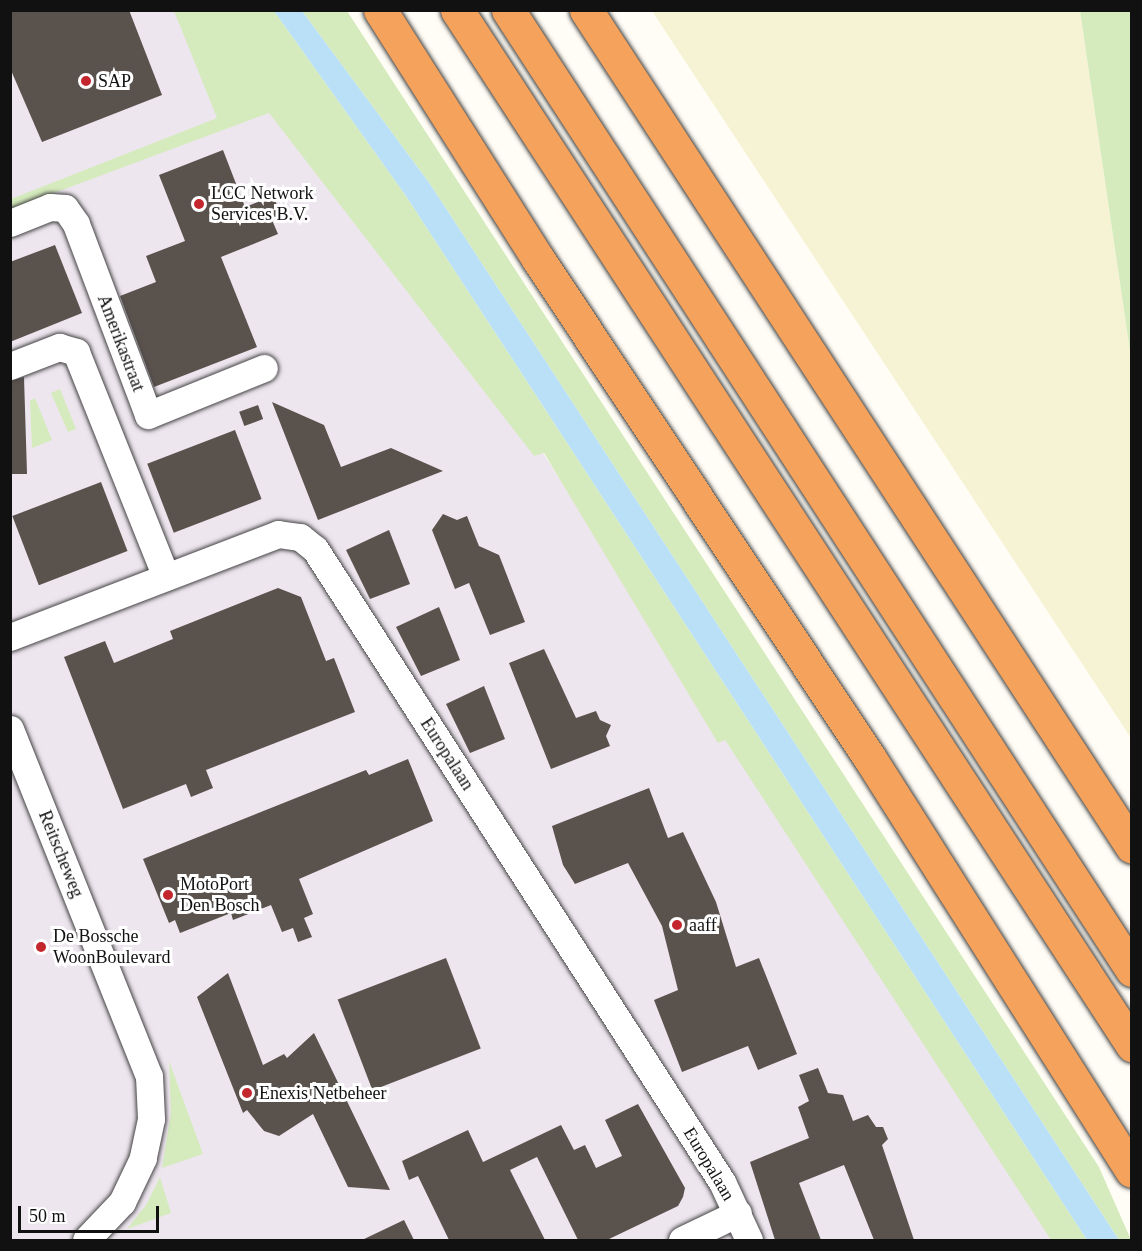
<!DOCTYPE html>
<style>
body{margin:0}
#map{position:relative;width:1142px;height:1251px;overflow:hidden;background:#fffdf5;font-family:"Times New Roman",serif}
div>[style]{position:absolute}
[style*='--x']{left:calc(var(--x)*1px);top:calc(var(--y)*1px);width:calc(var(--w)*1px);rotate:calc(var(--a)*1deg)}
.industrial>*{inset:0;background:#eee6ef}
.farmland>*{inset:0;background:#f6f3d4}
.green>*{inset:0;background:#d5ebbd}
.water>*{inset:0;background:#b9e0f7}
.building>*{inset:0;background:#5a524d;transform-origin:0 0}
.roads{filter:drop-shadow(0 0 2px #444) drop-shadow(0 0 2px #444)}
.minor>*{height:27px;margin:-13.5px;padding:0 13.5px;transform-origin:13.5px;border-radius:13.5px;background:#fff}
.highway>*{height:33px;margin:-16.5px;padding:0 16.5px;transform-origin:16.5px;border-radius:16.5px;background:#f5a25d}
.dots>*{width:16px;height:16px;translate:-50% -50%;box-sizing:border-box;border:3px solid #fff;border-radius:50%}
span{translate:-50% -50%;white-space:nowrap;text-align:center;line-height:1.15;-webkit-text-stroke:6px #fff;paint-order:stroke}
.poi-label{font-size:18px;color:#111}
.left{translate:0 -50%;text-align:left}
.street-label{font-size:18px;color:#111}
.frame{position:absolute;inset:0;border:12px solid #111;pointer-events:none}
.scale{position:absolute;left:18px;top:1206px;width:141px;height:27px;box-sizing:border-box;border:3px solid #111;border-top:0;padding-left:8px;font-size:18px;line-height:21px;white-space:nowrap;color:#111;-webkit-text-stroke:4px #fff;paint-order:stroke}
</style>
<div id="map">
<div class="industrial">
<i style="clip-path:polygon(10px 11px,243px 11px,541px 450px,1054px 1240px,11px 1240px)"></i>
</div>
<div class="farmland">
<i style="clip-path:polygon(652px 11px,1080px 11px,1131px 358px,1131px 738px)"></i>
</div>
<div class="green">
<i style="clip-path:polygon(174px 11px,274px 11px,406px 196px,1087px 1240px,1051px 1240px,725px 740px,718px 743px,544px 453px,534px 456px,269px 113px,11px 209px,11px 199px,217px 118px)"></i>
<i style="clip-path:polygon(302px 11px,347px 11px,1099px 1167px,1131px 1240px,1119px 1240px,430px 184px)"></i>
<i style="clip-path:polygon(1080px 11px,1131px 11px,1131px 358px)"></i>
<i style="clip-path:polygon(60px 389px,76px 429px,68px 432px,51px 393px)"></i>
<i style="clip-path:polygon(35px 398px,52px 440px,32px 448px,30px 401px)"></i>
<i style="clip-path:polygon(169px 1061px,203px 1154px,162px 1168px,171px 1113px)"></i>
<i style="clip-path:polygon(160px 1177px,171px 1213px,127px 1229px,146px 1205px)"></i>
</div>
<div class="water">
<i style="clip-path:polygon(274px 11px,302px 11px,430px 184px,1119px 1240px,1087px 1240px,406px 196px)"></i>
</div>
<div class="building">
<i style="clip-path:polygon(10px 10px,129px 10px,162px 95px,42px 142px,10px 68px)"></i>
<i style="clip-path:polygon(223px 150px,245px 207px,273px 196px,282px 216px,272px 220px,278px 234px,221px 257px,257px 347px,154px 387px,120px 296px,156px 282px,146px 256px,185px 241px,159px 175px)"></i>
<i style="clip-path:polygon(55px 245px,82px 313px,10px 342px,10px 262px)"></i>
<i style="clip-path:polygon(24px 377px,27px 474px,10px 474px,10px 381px)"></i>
<i style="clip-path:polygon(272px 402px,324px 425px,341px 467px,391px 448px,443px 471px,318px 520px)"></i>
<i style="left:258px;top:405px;width:15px;height:20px;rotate:70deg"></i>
<i style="left:235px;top:430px;width:74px;height:94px;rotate:69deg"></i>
<i style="left:101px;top:482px;width:74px;height:95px;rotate:69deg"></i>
<i style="clip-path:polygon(443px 514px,457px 520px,467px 516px,479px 546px,499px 555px,525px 622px,490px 635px,469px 583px,455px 589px,432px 530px)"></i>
<i style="clip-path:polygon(389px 530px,410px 584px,370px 599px,346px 550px)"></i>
<i style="clip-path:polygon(278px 588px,301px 597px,326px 661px,334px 658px,355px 712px,206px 770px,213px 788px,191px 797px,186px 784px,123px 809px,64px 657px,105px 641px,114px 663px,173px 639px,170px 631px)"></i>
<i style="clip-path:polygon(439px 607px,460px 660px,421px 676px,396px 627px)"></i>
<i style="clip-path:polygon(544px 649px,576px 718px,596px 711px,600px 720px,611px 725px,606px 736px,610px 746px,551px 769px,509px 663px)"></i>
<i style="clip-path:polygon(484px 686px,505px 739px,470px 753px,446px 704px)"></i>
<i style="clip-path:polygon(408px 759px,433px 821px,299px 879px,313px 914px,304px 918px,312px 937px,298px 942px,293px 928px,282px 932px,271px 905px,233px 920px,231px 913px,180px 933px,175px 920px,169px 923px,143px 859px,366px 770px,369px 775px)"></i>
<i style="clip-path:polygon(649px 788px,668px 838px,683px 832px,716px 902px,736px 967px,759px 958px,797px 1054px,758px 1070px,748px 1046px,682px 1072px,654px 1000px,678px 990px,662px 926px,628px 863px,575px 884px,563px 865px,552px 826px)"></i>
<i style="left:446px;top:958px;width:97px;height:116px;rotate:69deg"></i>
<i style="clip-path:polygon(228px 973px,263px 1065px,284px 1054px,287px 1058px,314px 1033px,390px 1190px,348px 1187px,313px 1114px,279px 1136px,264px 1131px,247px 1110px,243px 1113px,197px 997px)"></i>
<i style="clip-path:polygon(818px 1068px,828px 1093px,843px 1095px,853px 1121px,868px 1115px,876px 1127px,883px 1127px,888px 1139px,882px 1145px,914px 1240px,874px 1240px,844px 1165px,799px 1183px,821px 1240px,775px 1240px,750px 1162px,809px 1138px,798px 1107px,809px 1101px,799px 1075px)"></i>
<i style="clip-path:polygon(638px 1104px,685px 1188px,683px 1197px,678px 1206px,607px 1240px,578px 1240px,537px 1157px,510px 1170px,545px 1240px,449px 1240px,418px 1176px,409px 1180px,402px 1161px,468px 1130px,483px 1162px,561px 1125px,574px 1150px,585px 1145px,596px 1168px,622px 1156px,605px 1120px)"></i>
<i style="clip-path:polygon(404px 1220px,414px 1240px,362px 1240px)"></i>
</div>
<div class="roads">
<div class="minor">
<i style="--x:10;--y:223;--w:43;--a:-21.8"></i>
<i style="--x:50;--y:207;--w:15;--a:4"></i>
<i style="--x:65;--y:208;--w:19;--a:55"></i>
<i style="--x:76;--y:224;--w:204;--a:69.3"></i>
<i style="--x:148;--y:415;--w:125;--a:-22.1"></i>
<i style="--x:10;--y:366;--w:53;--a:-21.2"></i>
<i style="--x:59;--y:347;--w:18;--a:16"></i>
<i style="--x:76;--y:352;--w:242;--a:68.2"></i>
<i style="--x:10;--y:637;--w:287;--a:-21"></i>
<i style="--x:278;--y:534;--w:22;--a:8"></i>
<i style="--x:300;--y:537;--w:19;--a:39"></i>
<i style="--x:315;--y:549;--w:753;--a:57.26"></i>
<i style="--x:722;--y:1182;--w:64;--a:65"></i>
<i style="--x:10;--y:729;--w:374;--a:68.2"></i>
<i style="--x:149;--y:1076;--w:43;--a:87.3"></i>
<i style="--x:151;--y:1119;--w:40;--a:102"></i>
<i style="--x:143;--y:1158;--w:49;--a:115.5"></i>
<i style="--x:122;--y:1202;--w:52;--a:133.5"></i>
<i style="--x:682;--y:1240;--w:62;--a:-25.7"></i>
</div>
<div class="highway">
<i style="--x:380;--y:10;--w:295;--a:57.6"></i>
<i style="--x:538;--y:259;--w:598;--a:56.39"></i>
<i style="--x:869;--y:757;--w:490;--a:57.6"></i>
<i style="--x:457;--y:10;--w:1236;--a:56.89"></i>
<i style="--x:508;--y:10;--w:1145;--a:56.98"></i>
<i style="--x:586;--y:10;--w:999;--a:56.88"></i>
</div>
</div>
<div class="dots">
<i style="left:86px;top:81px;background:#c4262e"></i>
<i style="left:199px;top:204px;background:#c4262e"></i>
<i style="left:168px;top:895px;background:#c4262e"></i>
<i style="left:677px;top:925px;background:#c4262e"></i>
<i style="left:41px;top:947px;background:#c4262e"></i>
<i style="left:247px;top:1093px;background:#c4262e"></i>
</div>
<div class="poi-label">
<span class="left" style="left:98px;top:81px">SAP</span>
<span class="left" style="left:211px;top:204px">LCC Network<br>Services B.V.</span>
<span class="left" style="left:180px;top:895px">MotoPort<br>Den Bosch</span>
<span class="left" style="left:689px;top:925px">aaff</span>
<span class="left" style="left:53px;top:947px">De Bossche<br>WoonBoulevard</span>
<span class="left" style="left:259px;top:1093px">Enexis Netbeheer</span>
</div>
<div class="street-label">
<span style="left:121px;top:343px;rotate:69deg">Amerikastraat</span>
<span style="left:447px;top:754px;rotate:57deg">Europalaan</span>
<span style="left:61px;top:854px;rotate:68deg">Reitscheweg</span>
<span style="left:709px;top:1164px;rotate:59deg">Europalaan</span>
</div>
<div class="frame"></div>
<div class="scale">50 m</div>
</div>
